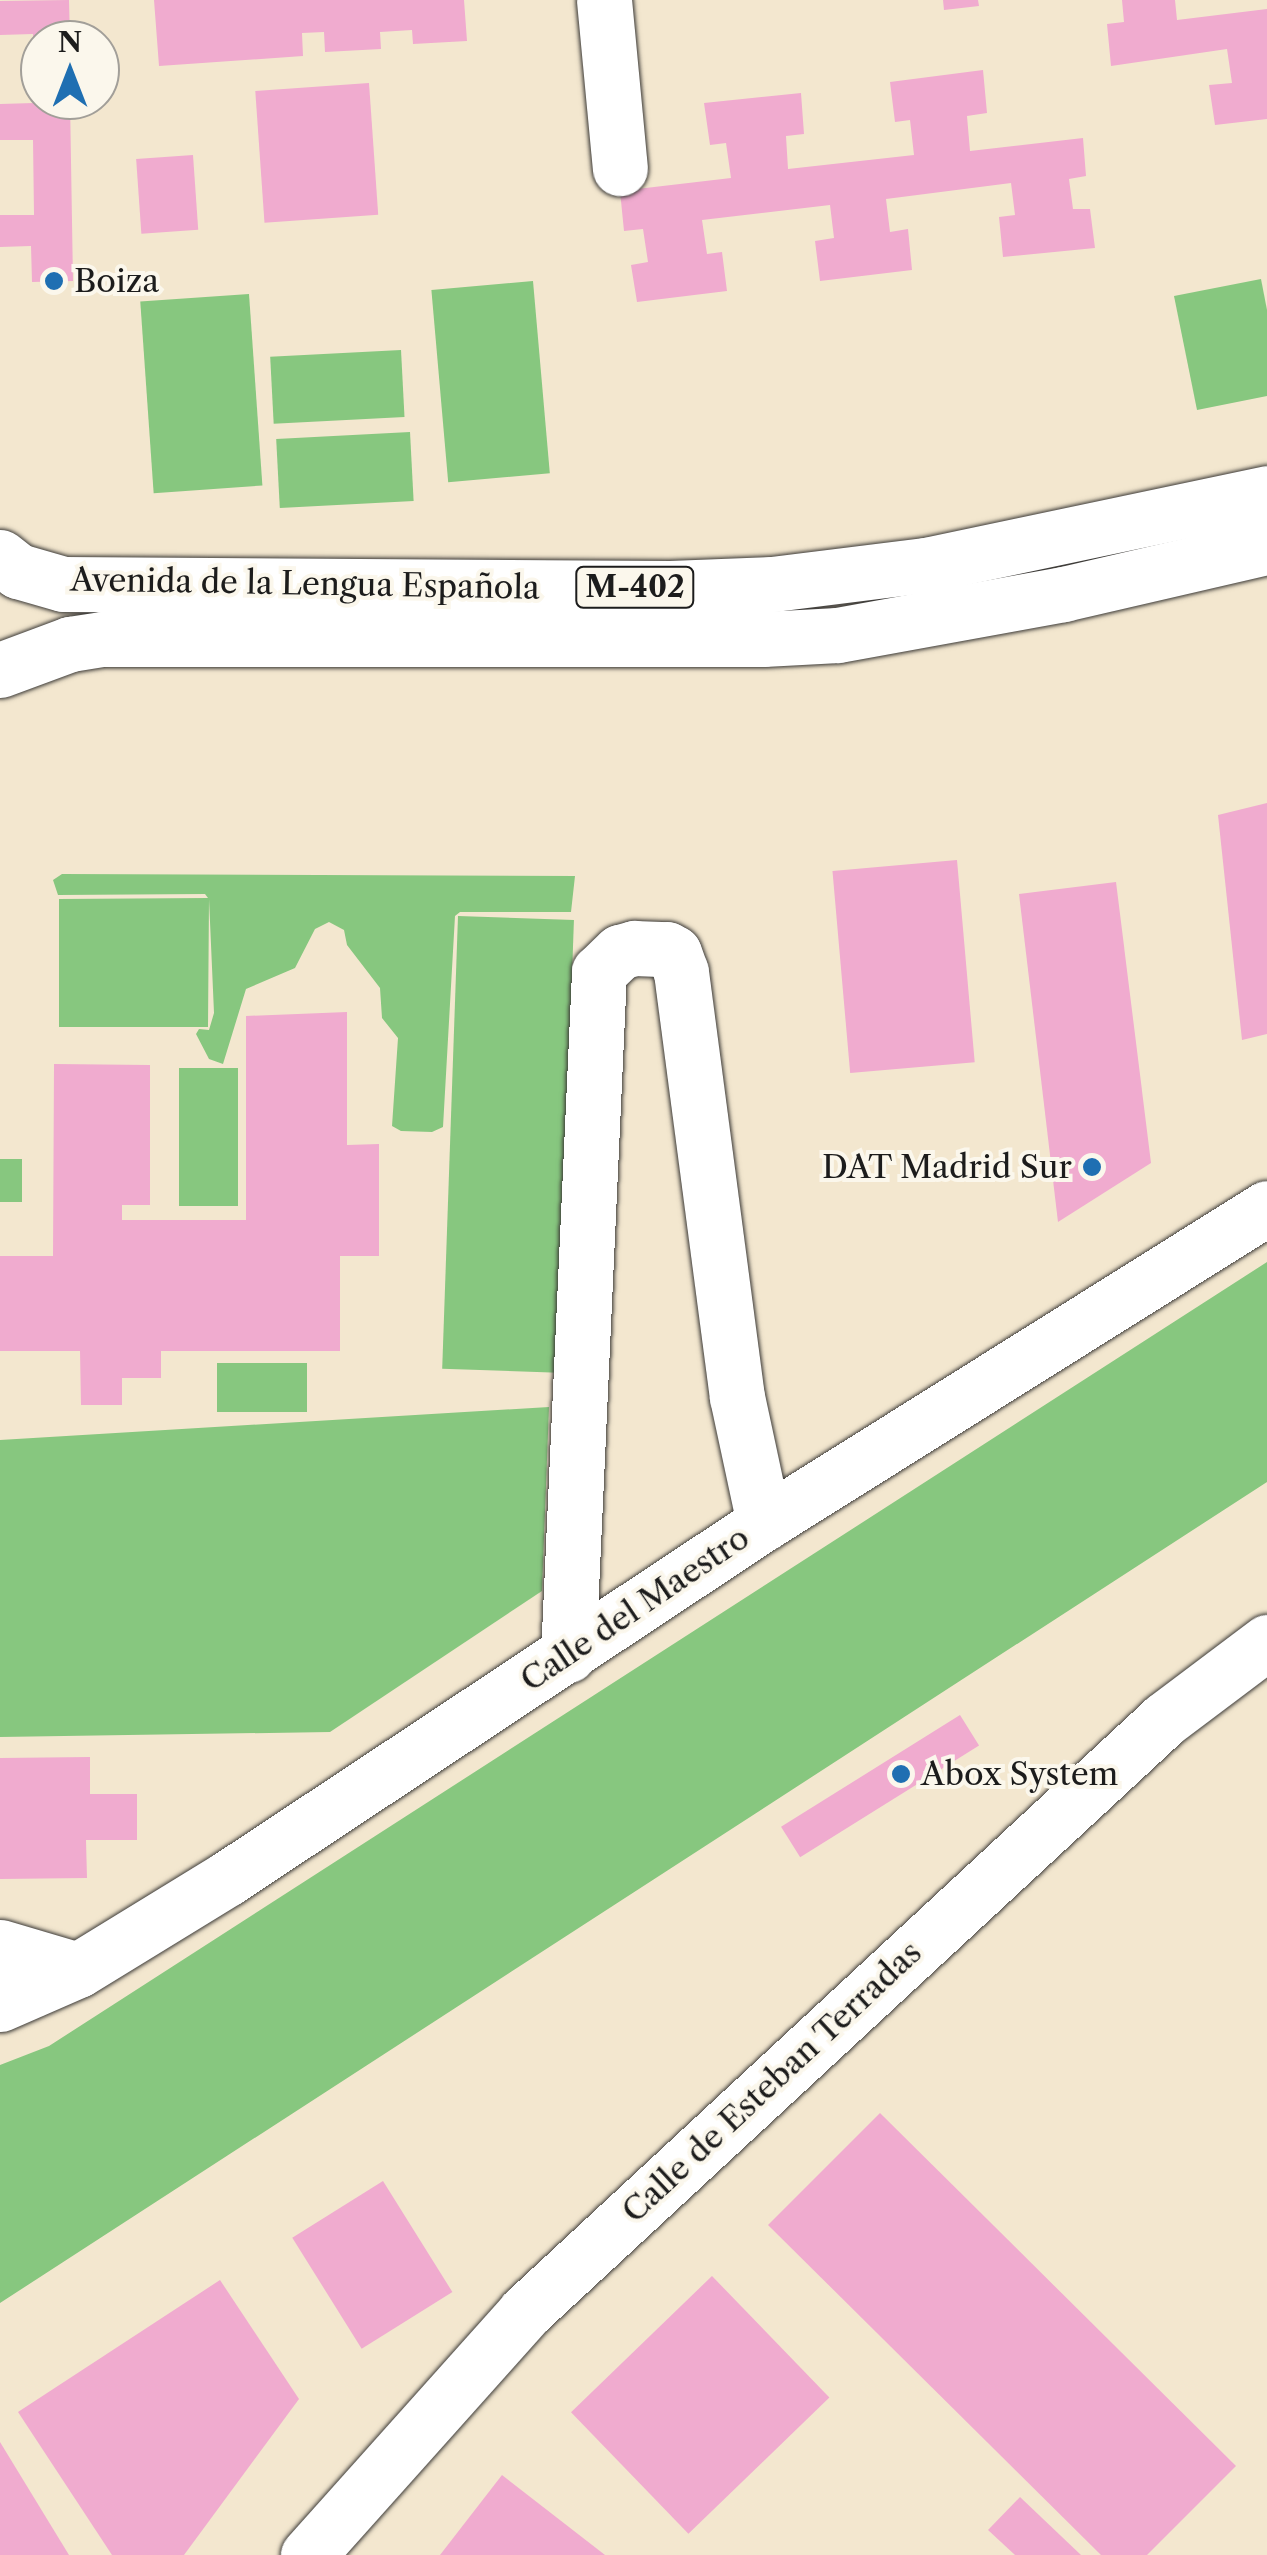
<!DOCTYPE html>
<meta charset="utf-8">
<style>
body{margin:0}
#map{position:relative;width:1267px;height:2555px;overflow:hidden;background:#f3e7cf;font-family:"Libre Caslon Text",serif}
div>[style]{position:absolute}
[style*='--x']{left:calc(var(--x)*1px);top:calc(var(--y)*1px);width:calc(var(--w)*1px);rotate:calc(var(--a)*1deg)}
.green>*{inset:0;background:#87c77f;transform-origin:0 0}
.building>*{inset:0;background:#f0abcf;transform-origin:0 0}
.roads{filter:drop-shadow(0 0 2px #3c3a37) drop-shadow(0 0 2px #3c3a37)}
.minor>*{height:55px;margin:-27.5px;padding:0 27.5px;transform-origin:27.5px;border-radius:27.5px;background:#fff}
.highway>*{height:55px;margin:-27.5px;padding:0 27.5px;transform-origin:27.5px;border-radius:27.5px;background:#fff}
.dots>*{width:28px;height:28px;translate:-50% -50%;box-sizing:border-box;border:5px solid #fbf7ec;border-radius:50%}
span{translate:-50% -50%;white-space:nowrap;text-align:center;line-height:1.15;-webkit-text-stroke:8px #fbf7ec;paint-order:stroke}
.shield-label span{padding:2px 8px;background:#fbf7ec;border:2px solid;border-radius:8px;-webkit-text-stroke-width:0}
.shield-label{font-size:30px;color:#1c1c1c;font-weight:700}
.poi-label{font-size:32px;color:#1c1c1c}
.left{translate:0 -50%;text-align:left}
.right{translate:-100% -50%;text-align:right}
.street-label{font-size:32px;color:#1c1c1c}
.north{position:absolute;left:20px;top:20px;width:100px;height:100px;box-sizing:border-box;background:#fbf7ec;border:2px solid #a29f99;border-radius:50%;rotate:0deg;font-size:28px;font-weight:700;line-height:40px;text-align:center;color:#1c1c1c}
.north::after{content:'';display:block;margin:auto;width:35px;height:45px;background:#1f6fb2;clip-path:polygon(50% 0,100% 100%,50% 72%,0 100%)}
</style>
<div id="map">
<div class="green">
<i style="clip-path:polygon(1261px 279px,1267px 310px,1267px 396px,1197px 410px,1174px 296px)"></i>
<i style="left:533px;top:281px;width:193px;height:102px;rotate:85deg"></i>
<i style="left:249px;top:294px;width:192px;height:109px;rotate:86deg"></i>
<i style="left:401px;top:350px;width:67px;height:131px;rotate:87deg"></i>
<i style="left:410px;top:432px;width:69px;height:134px;rotate:87deg"></i>
<i style="clip-path:polygon(62px 874px,575px 876px,571px 912px,460px 912px,455px 916px,443px 1127px,432px 1132px,401px 1131px,392px 1126px,398px 1038px,382px 1018px,380px 988px,347px 945px,344px 930px,329px 922px,315px 929px,295px 968px,246px 989px,223px 1064px,209px 1059px,196px 1034px,199px 1029px,209px 1030px,214px 1013px,209px 899px,208px 1027px,59px 1027px,59px 899px,208px 898px,205px 894px,58px 895px,53px 880px)"></i>
<i style="left:458px;top:916px;width:116px;height:453px;rotate:2deg"></i>
<i style="left:238px;top:1068px;width:138px;height:59px;rotate:90deg"></i>
<i style="left:0;top:1159px;width:22px;height:43px"></i>
<i style="clip-path:polygon(1267px 1262px,1267px 1482px,0 2303px,0 2065px,49px 2046px)"></i>
<i style="left:217px;top:1363px;width:90px;height:49px"></i>
<i style="clip-path:polygon(549px 1407px,542px 1591px,330px 1732px,0 1737px,0 1440px)"></i>
</div>
<div class="building">
<i style="clip-path:polygon(69px 0,70px 40px,40px 40px,40px 100px,70px 100px,73px 281px,32px 282px,31px 246px,0 247px,0 215px,34px 215px,33px 140px,0 140px,0 104px,34px 103px,33px 34px,0 35px,0 1px)"></i>
<i style="clip-path:polygon(154px 0,464px 0,467px 41px,413px 44px,412px 30px,380px 32px,381px 49px,325px 52px,324px 32px,302px 33px,303px 56px,159px 66px)"></i>
<i style="clip-path:polygon(943px 0,978px 0,979px 6px,944px 10px)"></i>
<i style="clip-path:polygon(1122px 0,1175px 0,1177px 20px,1267px 9px,1267px 119px,1215px 125px,1209px 85px,1232px 83px,1227px 49px,1111px 66px,1107px 24px,1124px 22px)"></i>
<i style="clip-path:polygon(983px 70px,987px 113px,967px 116px,970px 151px,1083px 138px,1086px 176px,1069px 179px,1073px 209px,1090px 209px,1095px 248px,1003px 257px,999px 217px,1015px 215px,1011px 183px,886px 199px,890px 232px,908px 229px,912px 270px,820px 281px,815px 241px,834px 238px,830px 205px,702px 220px,707px 254px,722px 252px,727px 291px,637px 302px,631px 265px,648px 262px,643px 229px,624px 231px,620px 191px,731px 178px,726px 143px,710px 145px,704px 103px,801px 93px,804px 134px,786px 136px,788px 169px,914px 155px,910px 120px,895px 122px,890px 82px)"></i>
<i style="left:369px;top:83px;width:132px;height:114px;rotate:86deg"></i>
<i style="left:193px;top:155px;width:75px;height:57px;rotate:86deg"></i>
<i style="clip-path:polygon(1267px 803px,1267px 1034px,1242px 1040px,1218px 815px)"></i>
<i style="left:957px;top:860px;width:203px;height:125px;rotate:85deg"></i>
<i style="clip-path:polygon(1116px 882px,1151px 1163px,1058px 1222px,1019px 894px)"></i>
<i style="clip-path:polygon(347px 1012px,347px 1145px,379px 1144px,379px 1256px,340px 1256px,340px 1351px,161px 1351px,161px 1378px,122px 1378px,122px 1405px,81px 1405px,80px 1351px,0 1351px,0 1256px,53px 1256px,54px 1064px,150px 1065px,150px 1205px,122px 1205px,122px 1220px,246px 1220px,246px 1016px)"></i>
<i style="left:960px;top:1715px;width:36px;height:211px;rotate:58deg"></i>
<i style="clip-path:polygon(90px 1757px,90px 1794px,137px 1794px,137px 1840px,86px 1840px,87px 1878px,0 1879px,0 1758px)"></i>
<i style="clip-path:polygon(880px 2113px,1236px 2466px,1147px 2555px,1101px 2555px,768px 2225px)"></i>
<i style="left:383px;top:2181px;width:131px;height:107px;rotate:58deg"></i>
<i style="left:712px;top:2276px;width:169px;height:196px;rotate:46deg"></i>
<i style="clip-path:polygon(220px 2280px,299px 2399px,184px 2555px,112px 2555px,18px 2412px)"></i>
<i style="clip-path:polygon(0 2442px,69px 2555px,0 2555px)"></i>
<i style="clip-path:polygon(502px 2475px,605px 2555px,440px 2555px)"></i>
<i style="clip-path:polygon(1020px 2497px,1081px 2555px,1015px 2555px,988px 2530px)"></i>
</div>
<div class="roads">
<div class="minor">
<i style="--x:604;--y:0;--w:169;--a:84.6"></i>
<i style="--x:568;--y:1655;--w:684;--a:-87.4"></i>
<i style="--x:599;--y:972;--w:29;--a:-44"></i>
<i style="--x:620;--y:952;--w:15;--a:-16"></i>
<i style="--x:634;--y:948;--w:33;--a:2"></i>
<i style="--x:667;--y:949;--w:8;--a:30"></i>
<i style="--x:674;--y:953;--w:20;--a:70"></i>
<i style="--x:681;--y:972;--w:429;--a:82.5"></i>
<i style="--x:737;--y:1397;--w:129;--a:77.9"></i>
<i style="--x:0;--y:1947;--w:81;--a:16.4"></i>
<i style="--x:0;--y:2004;--w:85;--a:-23.6"></i>
<i style="--x:78;--y:1970;--w:176;--a:-31.5"></i>
<i style="--x:228;--y:1878;--w:643;--a:-33.52"></i>
<i style="--x:764;--y:1523;--w:593;--a:-32.06"></i>
<i style="--x:308;--y:2555;--w:326;--a:-48.2"></i>
<i style="--x:525;--y:2312;--w:872;--a:-42.82"></i>
<i style="--x:1165;--y:1719;--w:128;--a:-37"></i>
</div>
<div class="highway">
<i style="--x:0;--y:557;--w:23;--a:38"></i>
<i style="--x:18;--y:571;--w:47;--a:16.1"></i>
<i style="--x:63;--y:584;--w:607;--a:0.38"></i>
<i style="--x:670;--y:588;--w:103;--a:-2.2"></i>
<i style="--x:773;--y:584;--w:154;--a:-7.1"></i>
<i style="--x:926;--y:565;--w:349;--a:-11.9"></i>
<i style="--x:0;--y:670;--w:75;--a:-20.4"></i>
<i style="--x:70;--y:644;--w:33;--a:-9"></i>
<i style="--x:103;--y:639;--w:660;--a:0"></i>
<i style="--x:763;--y:639;--w:75;--a:-3.1"></i>
<i style="--x:838;--y:635;--w:229;--a:-10.3"></i>
<i style="--x:1063;--y:594;--w:209;--a:-13"></i>
</div>
</div>
<div class="dots">
<i style="left:54px;top:281px;background:#1f6fb2"></i>
<i style="left:1092px;top:1167px;background:#1f6fb2"></i>
<i style="left:901px;top:1774px;background:#1f6fb2"></i>
</div>
<div class="shield-label">
<span style="left:635px;top:587px">M-402</span>
</div>
<div class="poi-label">
<span class="left" style="left:74px;top:281px">Boiza</span>
<span class="right" style="left:1072px;top:1167px">DAT Madrid Sur</span>
<span class="left" style="left:921px;top:1774px">Abox System</span>
</div>
<div class="street-label">
<span style="left:305px;top:584px;rotate:1deg">Avenida de la Lengua Española</span>
<span style="left:635px;top:1609px;rotate:-34deg">Calle del Maestro</span>
<span style="left:772px;top:2082px;rotate:-43deg">Calle de Esteban Terradas</span>
</div>
<div class="north">N</div>
</div>
